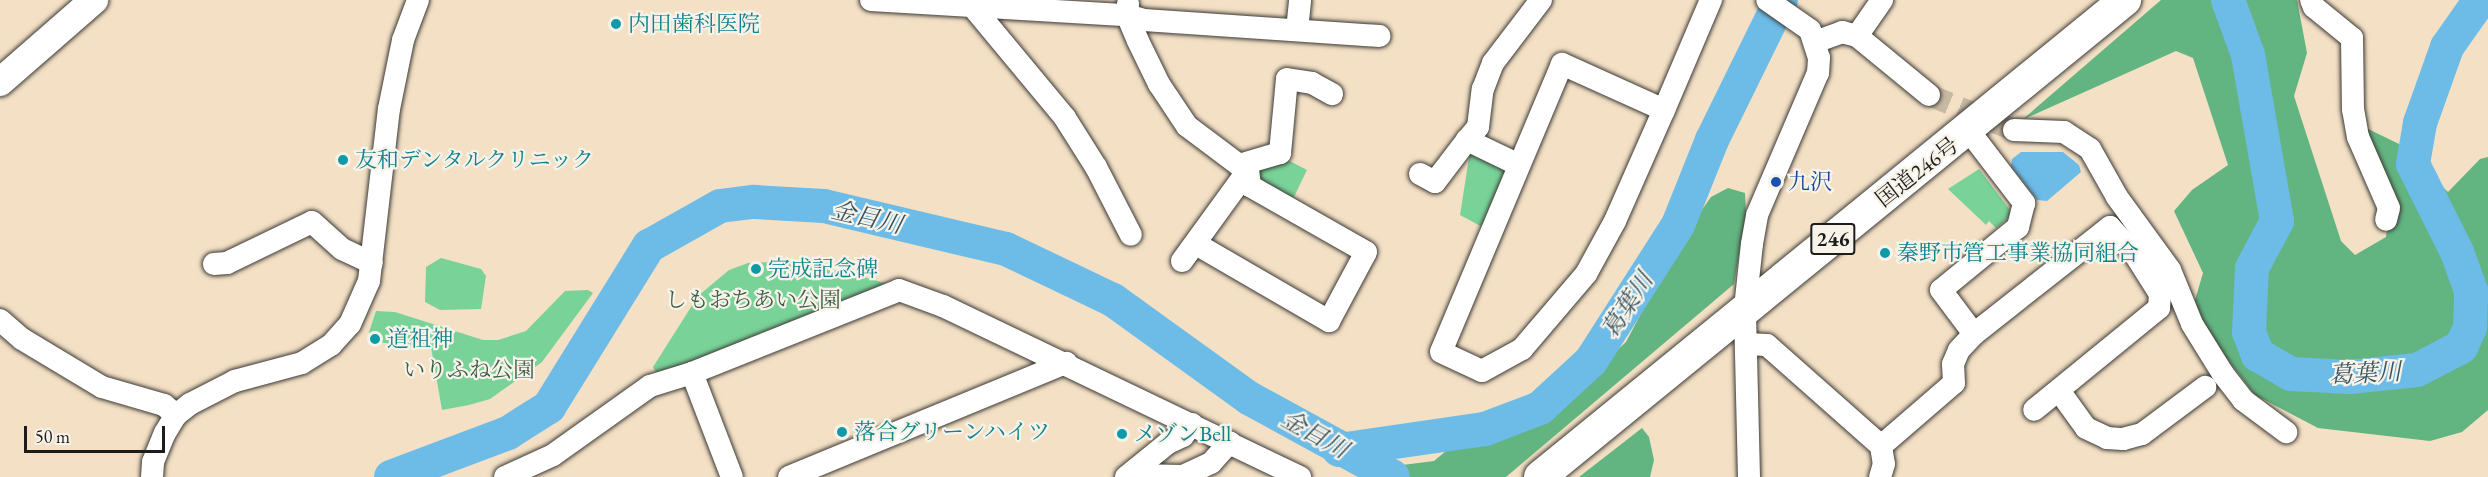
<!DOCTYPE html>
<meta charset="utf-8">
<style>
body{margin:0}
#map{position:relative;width:2488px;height:477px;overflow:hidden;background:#f3e0c5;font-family:"EB Garamond","Noto Serif JP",serif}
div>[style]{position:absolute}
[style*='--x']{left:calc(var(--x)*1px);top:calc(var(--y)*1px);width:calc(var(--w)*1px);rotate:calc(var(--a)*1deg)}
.green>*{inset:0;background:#79d399}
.forest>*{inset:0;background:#62b581}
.water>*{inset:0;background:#6dbbe7}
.river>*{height:34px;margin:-17px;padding:0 17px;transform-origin:17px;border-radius:17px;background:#6dbbe7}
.minor-tunnel>*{height:22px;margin-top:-11px;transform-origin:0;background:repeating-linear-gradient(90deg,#c8b9a3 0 22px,transparent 0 33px)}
.roads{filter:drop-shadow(0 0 2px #3c3935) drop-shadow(0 0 2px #3c3935)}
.minor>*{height:22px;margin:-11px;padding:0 11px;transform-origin:11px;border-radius:11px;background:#fff}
.major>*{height:28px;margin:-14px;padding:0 14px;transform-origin:14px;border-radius:14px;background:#fff}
.highway>*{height:32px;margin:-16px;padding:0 16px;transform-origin:16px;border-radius:16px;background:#fff}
.dots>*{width:16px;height:16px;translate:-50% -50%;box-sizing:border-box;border:3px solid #f7f3e8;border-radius:50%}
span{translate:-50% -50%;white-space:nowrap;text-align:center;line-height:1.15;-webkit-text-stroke:4.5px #f7f3e8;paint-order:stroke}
.shield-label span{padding:2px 4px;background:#f7f3e8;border:2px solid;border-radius:4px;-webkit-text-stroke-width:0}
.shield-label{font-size:21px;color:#1c1c1c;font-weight:700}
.culture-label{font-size:22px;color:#0d838f}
.left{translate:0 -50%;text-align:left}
.street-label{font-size:22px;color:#1c1c1c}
.transit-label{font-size:22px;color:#164399}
.park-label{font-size:22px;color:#3d5c48}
.water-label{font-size:24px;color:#385463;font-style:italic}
.scale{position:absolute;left:24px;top:426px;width:141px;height:27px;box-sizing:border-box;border:3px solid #1c1c1c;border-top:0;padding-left:8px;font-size:18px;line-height:21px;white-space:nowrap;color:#1c1c1c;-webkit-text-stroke:4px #f7f3e8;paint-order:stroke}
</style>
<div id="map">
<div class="green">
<i style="clip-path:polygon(1470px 151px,1505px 165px,1509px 174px,1486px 229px,1460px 215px)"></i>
<i style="clip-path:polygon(1286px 159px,1307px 170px,1292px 201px,1258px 182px,1255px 174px,1261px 164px,1284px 164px)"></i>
<i style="clip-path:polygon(1979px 169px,2013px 214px,1996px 228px,1989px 221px,1986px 225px,1948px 189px)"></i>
<i style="clip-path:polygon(441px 258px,481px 269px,486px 276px,481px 309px,440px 310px,425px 302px,426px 267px)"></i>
<i style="clip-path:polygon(771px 262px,842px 271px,892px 285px,659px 378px,653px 367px,698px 296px,729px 270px,748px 263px)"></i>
<i style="clip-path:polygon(588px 290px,593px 293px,542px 362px,490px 399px,469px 405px,442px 410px,431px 347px,374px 342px,369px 332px,376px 311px,395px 312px,483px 340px,498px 340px,526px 331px,565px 291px)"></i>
</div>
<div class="forest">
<i style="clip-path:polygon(2161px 0,2297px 0,2307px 53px,2294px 96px,2341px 241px,2355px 255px,2386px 237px,2391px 199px,2362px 126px,2399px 144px,2448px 192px,2480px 159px,2488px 157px,2488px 410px,2462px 432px,2430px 441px,2318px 428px,2255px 395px,2204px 329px,2195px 300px,2203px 273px,2174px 211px,2192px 190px,2228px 165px,2193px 58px,2176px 51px,2022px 120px)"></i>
<i style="clip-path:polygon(1728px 188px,1745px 193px,1746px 213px,1734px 284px,1506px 477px,1367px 477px,1379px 468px,1434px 461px,1446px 451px,1511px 435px,1552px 411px,1626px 342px,1677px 245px,1711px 197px)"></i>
<i style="clip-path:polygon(1642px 428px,1649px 437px,1654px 460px,1650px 477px,1579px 477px)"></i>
</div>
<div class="water">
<i style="clip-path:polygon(2021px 152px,2063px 152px,2079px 165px,2081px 172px,2047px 201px,2037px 200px,2011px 166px,2012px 159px)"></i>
</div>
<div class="river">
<i style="--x:2228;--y:0;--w:59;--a:70"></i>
<i style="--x:2248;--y:55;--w:169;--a:80.1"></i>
<i style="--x:2277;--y:221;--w:53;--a:118"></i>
<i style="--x:2252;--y:268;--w:64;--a:92.7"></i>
<i style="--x:2249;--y:332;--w:25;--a:69"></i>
<i style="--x:2258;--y:355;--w:38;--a:30"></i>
<i style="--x:2291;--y:374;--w:59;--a:2.9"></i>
<i style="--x:2350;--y:377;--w:67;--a:-6"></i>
<i style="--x:2417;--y:370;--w:50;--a:-27.6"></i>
<i style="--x:2461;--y:347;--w:21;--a:-65"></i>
<i style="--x:2470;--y:328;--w:37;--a:-88"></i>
<i style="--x:2471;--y:291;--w:41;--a:-109.7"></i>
<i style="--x:2457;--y:252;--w:98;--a:-116.6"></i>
<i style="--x:2413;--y:164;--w:42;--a:-80.3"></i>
<i style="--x:2420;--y:123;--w:81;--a:-70.4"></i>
<i style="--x:2447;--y:47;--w:57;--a:-54.9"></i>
<i style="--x:1339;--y:450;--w:148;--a:-8.2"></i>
<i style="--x:1485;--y:429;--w:59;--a:-20.9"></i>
<i style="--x:1540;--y:408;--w:69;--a:-42.7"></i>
<i style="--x:1591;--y:361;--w:161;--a:-57.4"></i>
<i style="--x:1678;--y:225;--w:92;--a:-68.2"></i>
<i style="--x:1712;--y:140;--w:156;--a:-63.8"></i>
<i style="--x:391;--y:477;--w:125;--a:-20.6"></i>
<i style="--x:508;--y:433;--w:49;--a:-32.4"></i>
<i style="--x:549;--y:407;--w:190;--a:-58.2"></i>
<i style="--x:649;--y:246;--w:81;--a:-29.4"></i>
<i style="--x:720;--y:206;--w:35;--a:-7"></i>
<i style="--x:755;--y:202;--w:69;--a:3.3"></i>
<i style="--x:824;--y:206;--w:187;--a:13.3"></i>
<i style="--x:1006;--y:249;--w:119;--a:25.5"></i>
<i style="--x:1113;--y:300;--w:168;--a:35.8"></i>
<i style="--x:1249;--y:398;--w:164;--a:28.7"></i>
</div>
<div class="minor-tunnel">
<i style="--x:1929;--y:95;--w:92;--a:22.4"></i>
</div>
<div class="roads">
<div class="minor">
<i style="--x:871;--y:0;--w:256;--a:3.4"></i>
<i style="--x:1127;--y:15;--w:18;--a:16"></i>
<i style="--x:1144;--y:20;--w:236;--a:3.9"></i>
<i style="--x:2311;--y:0;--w:8;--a:67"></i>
<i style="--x:2314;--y:7;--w:49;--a:39.2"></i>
<i style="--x:2352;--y:38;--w:71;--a:89.2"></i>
<i style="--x:2353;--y:109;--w:28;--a:80"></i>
<i style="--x:2358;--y:137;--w:77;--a:66.4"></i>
<i style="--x:2389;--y:208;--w:12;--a:104"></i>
<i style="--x:1128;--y:4;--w:11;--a:95"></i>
<i style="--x:1127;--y:15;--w:28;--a:67"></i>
<i style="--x:1138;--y:41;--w:48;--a:64"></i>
<i style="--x:1159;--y:84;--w:50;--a:56.3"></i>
<i style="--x:1187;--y:126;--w:65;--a:36.9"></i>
<i style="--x:1239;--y:165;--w:43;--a:-16.3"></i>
<i style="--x:1280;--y:153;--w:74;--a:-84.6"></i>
<i style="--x:1287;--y:79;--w:25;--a:9"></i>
<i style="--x:1312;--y:83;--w:23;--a:29"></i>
<i style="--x:973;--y:7;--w:144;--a:50.3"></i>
<i style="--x:1065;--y:118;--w:58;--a:57.7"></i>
<i style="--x:1096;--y:167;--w:76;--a:62.8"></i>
<i style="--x:1297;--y:30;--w:30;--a:-84"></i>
<i style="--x:1857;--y:36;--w:44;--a:-55.2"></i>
<i style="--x:1815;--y:42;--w:29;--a:-20"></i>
<i style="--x:1842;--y:32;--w:16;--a:15"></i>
<i style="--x:1857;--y:36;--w:93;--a:39.3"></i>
<i style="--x:1664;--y:110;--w:112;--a:-155.7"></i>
<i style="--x:1562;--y:64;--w:312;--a:112.8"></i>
<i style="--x:1441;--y:352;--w:45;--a:24.9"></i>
<i style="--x:1482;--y:371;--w:46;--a:-28.8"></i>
<i style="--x:1522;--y:349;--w:99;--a:-49.5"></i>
<i style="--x:1586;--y:274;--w:60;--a:-61.3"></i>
<i style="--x:1615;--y:221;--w:121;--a:-66.2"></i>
<i style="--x:1664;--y:110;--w:120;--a:-66.9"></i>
<i style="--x:2014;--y:130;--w:50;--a:2.3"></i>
<i style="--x:2064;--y:132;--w:31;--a:33"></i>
<i style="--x:2090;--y:149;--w:55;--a:60.6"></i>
<i style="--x:2117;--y:197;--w:90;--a:54"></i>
<i style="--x:2170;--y:270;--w:58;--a:67.8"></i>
<i style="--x:2192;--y:324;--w:59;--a:58.2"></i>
<i style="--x:2223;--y:374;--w:33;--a:52"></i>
<i style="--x:2243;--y:400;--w:54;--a:36.7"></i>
<i style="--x:1969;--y:131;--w:91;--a:52.6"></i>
<i style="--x:2024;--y:203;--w:25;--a:104"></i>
<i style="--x:2018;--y:227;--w:99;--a:140.7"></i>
<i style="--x:1941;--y:290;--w:55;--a:53.1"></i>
<i style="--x:1519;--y:165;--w:58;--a:-154.3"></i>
<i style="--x:1467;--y:140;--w:17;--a:-50"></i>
<i style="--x:1478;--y:127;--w:38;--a:-83"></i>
<i style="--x:1483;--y:89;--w:28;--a:-69"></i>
<i style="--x:1493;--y:63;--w:79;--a:-52.7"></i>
<i style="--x:1420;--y:174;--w:17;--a:28"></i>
<i style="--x:1435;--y:182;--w:53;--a:-52.7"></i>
<i style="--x:1196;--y:244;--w:154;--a:30.1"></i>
<i style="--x:1329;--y:321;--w:78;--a:-61.8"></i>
<i style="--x:1366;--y:252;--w:133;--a:-150.4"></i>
<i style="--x:1250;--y:186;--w:16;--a:-97"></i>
<i style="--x:1248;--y:170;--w:10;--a:-151"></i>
<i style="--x:1182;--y:261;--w:112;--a:-54"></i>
<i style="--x:214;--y:264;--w:13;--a:-4"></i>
<i style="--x:227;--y:263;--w:94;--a:-25.8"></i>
<i style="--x:312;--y:222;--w:40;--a:42"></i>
<i style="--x:342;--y:249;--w:33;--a:25"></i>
<i style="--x:0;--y:320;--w:29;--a:41"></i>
<i style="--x:22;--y:339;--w:93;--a:31"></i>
<i style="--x:102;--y:387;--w:65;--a:16.2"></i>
<i style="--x:164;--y:405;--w:16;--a:40"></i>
<i style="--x:1746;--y:344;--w:21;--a:3"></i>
<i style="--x:1767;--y:345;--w:152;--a:41.5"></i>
<i style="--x:1881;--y:446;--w:18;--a:81"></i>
<i style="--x:1884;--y:464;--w:14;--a:107"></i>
<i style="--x:692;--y:373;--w:111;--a:69"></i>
<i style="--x:2060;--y:392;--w:44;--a:54.2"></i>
<i style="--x:2086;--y:428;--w:23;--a:25"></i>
<i style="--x:2107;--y:438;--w:16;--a:4"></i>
<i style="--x:2123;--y:439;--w:20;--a:-15"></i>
<i style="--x:2142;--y:434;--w:79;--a:-36.7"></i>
<i style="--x:1881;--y:446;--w:96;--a:-40.8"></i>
<i style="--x:1954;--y:383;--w:19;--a:-93"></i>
<i style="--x:1953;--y:364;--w:15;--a:-67"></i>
<i style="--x:1959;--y:350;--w:22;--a:-47"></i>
<i style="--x:1974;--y:334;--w:173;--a:-38.2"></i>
<i style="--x:2110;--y:227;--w:39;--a:48"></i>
<i style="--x:2136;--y:256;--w:45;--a:57.7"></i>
<i style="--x:2160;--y:294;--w:14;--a:94"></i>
<i style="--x:2159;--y:308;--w:161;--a:140.8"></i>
<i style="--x:1131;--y:475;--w:52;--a:1.1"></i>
<i style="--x:1183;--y:476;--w:31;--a:-25"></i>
<i style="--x:1211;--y:463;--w:28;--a:-48"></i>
<i style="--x:152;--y:477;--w:15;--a:-86"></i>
<i style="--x:153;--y:462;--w:31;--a:-68"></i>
<i style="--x:165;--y:433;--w:21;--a:-59"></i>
<i style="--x:176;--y:415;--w:18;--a:-38"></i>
<i style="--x:190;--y:404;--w:51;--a:-27.1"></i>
<i style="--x:235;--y:381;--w:69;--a:-15"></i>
<i style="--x:302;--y:363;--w:34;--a:-32"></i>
<i style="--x:331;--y:345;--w:28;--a:-48"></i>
<i style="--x:350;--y:324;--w:47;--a:-66.2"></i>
<i style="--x:369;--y:281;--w:173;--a:-83.4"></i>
<i style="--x:389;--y:109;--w:70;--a:-78.5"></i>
<i style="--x:403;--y:40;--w:43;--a:-69.4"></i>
<i style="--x:505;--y:477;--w:53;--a:-24.6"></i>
<i style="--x:553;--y:455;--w:119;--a:-35.4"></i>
<i style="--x:650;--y:386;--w:44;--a:-17.2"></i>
<i style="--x:692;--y:373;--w:223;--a:-21.8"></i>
<i style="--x:899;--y:290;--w:47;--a:20"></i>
<i style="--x:943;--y:306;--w:396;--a:25.6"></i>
<i style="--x:789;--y:477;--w:300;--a:-22.4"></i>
<i style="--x:1126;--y:477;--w:54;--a:-39"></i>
<i style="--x:1168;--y:443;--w:17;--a:-25"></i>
<i style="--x:1183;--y:436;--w:15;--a:-53"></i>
<i style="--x:1749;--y:477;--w:169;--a:-91.4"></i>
<i style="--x:1745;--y:308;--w:64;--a:-83.8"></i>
<i style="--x:1752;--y:244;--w:29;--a:-80"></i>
<i style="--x:1757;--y:215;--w:155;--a:-66.8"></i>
<i style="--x:1818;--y:73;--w:15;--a:-86"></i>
<i style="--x:1819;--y:58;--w:29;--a:-108"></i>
<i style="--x:1810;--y:30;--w:52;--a:-145.1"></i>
</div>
<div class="major">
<i style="--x:0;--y:82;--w:125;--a:-41.1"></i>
</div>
<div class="highway">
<i style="--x:1540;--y:477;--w:755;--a:-39.19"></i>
</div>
</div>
<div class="dots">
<i style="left:616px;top:24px;background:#0f9aa8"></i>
<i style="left:343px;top:160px;background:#0f9aa8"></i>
<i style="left:1776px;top:182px;background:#1a4fb4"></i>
<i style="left:1885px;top:253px;background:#0f9aa8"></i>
<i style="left:756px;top:269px;background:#0f9aa8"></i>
<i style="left:375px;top:339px;background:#0f9aa8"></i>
<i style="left:842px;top:432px;background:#0f9aa8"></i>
<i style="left:1122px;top:434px;background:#0f9aa8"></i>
</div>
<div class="shield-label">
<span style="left:1833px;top:239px">246</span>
</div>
<div class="culture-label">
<span class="left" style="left:628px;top:24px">内田歯科医院</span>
<span class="left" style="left:355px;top:160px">友和デンタルクリニック</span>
<span class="left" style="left:1897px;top:253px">秦野市管工事業協同組合</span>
<span class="left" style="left:768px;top:269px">完成記念碑</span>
<span class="left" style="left:387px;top:339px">道祖神</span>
<span class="left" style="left:854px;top:432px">落合グリーンハイツ</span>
<span class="left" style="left:1134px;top:434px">メゾンBell</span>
</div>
<div class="street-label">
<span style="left:1917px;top:172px;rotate:-38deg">国道246号</span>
</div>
<div class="transit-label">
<span class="left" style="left:1788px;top:182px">九沢</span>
</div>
<div class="park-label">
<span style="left:753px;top:300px">しもおちあい公園</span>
<span style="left:469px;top:370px">いりふね公園</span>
</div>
<div class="water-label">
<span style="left:867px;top:217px;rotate:13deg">金目川</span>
<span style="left:1627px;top:305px;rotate:-57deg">葛葉川</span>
<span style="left:2365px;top:373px;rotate:-3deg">葛葉川</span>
<span style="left:1315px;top:434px;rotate:29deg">金目川</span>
</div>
<div class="scale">50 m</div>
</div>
